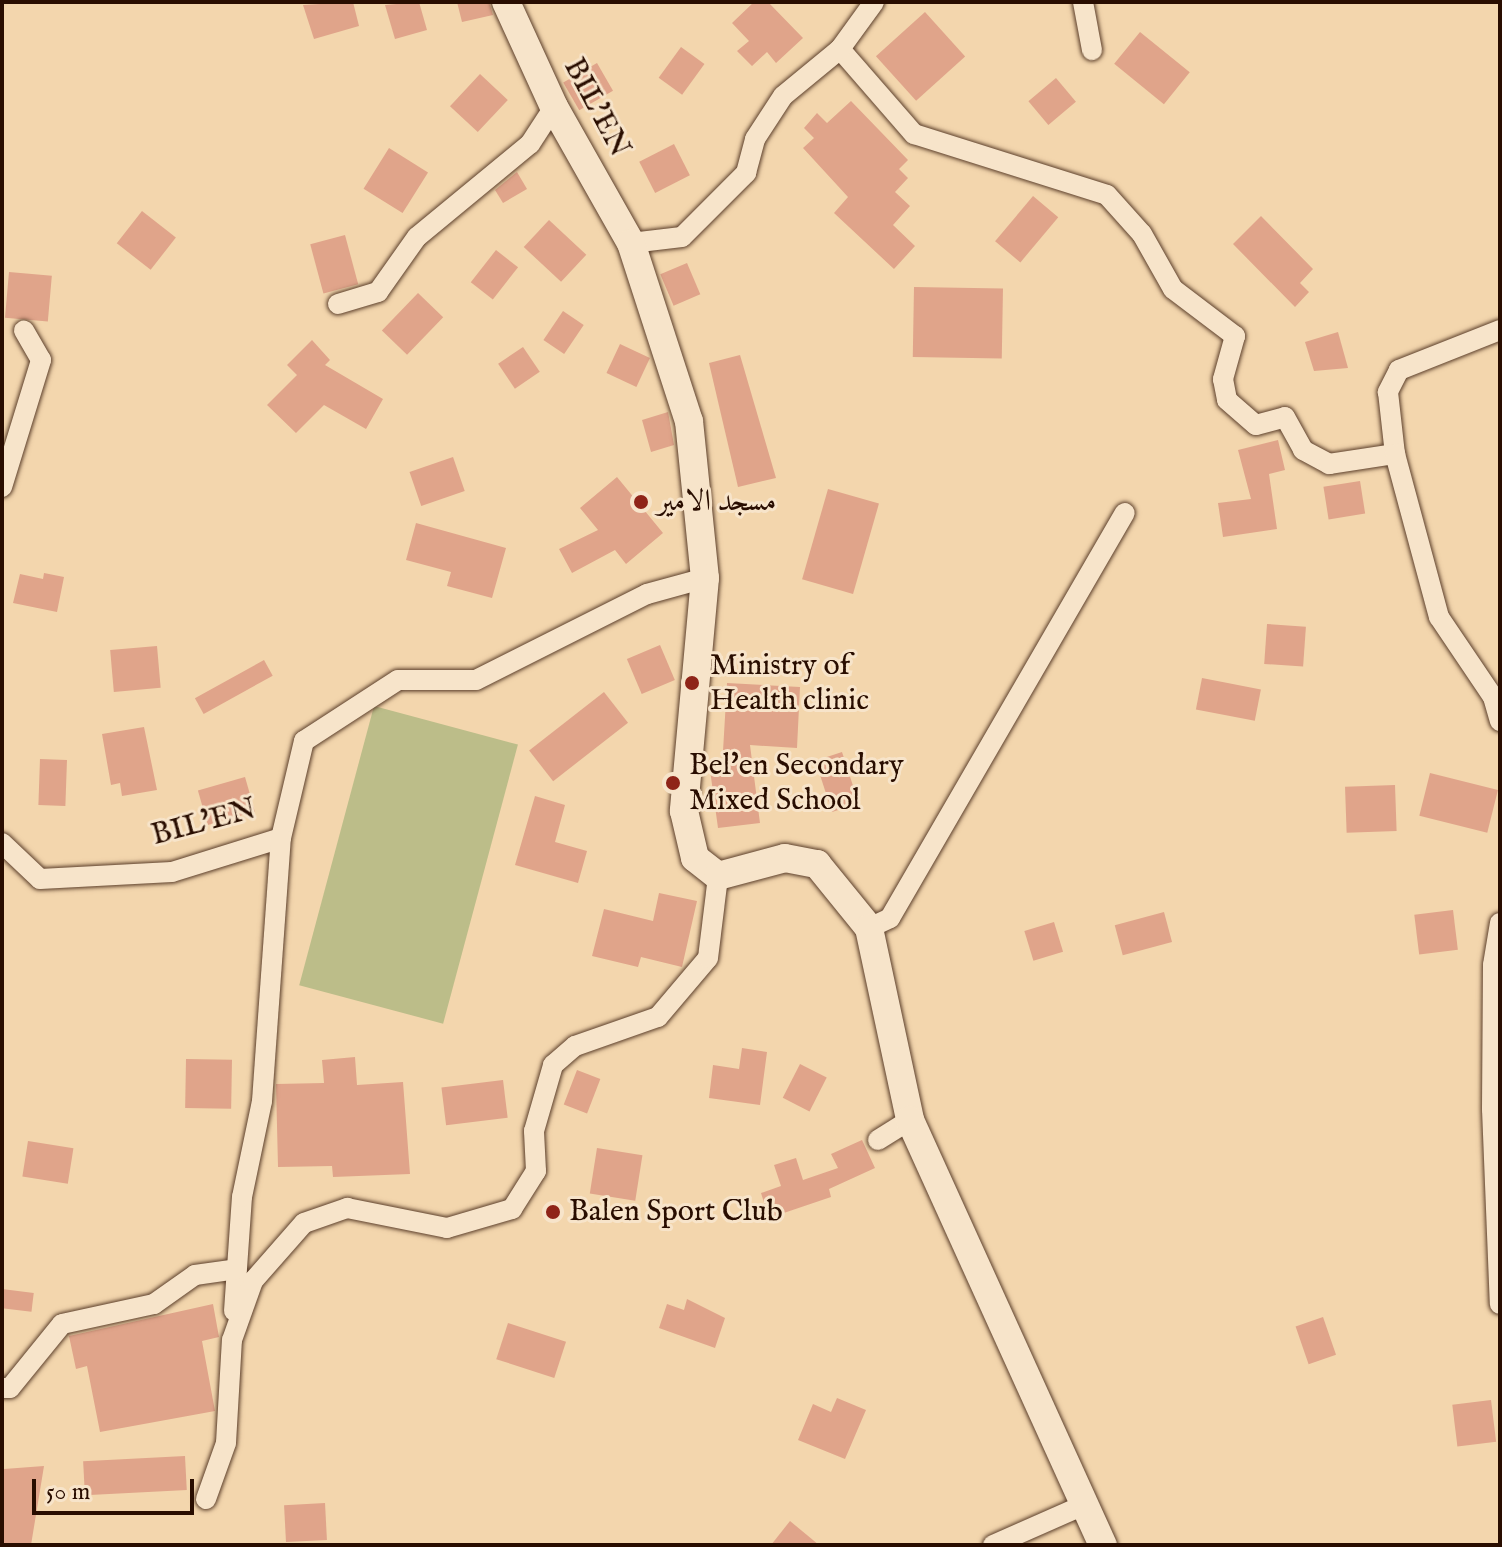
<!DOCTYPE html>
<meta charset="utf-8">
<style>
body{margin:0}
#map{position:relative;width:1502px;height:1547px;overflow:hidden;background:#f3d6ad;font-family:"IM FELL English",Amiri,serif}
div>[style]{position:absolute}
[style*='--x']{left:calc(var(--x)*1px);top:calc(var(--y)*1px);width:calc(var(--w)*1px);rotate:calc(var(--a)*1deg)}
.green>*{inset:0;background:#bcbd89;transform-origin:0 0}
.building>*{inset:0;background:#e0a48a;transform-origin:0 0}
.roads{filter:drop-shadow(0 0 2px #5c3f2b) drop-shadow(0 0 2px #5c3f2b)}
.street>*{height:20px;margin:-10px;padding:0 10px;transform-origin:10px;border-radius:10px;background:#f7e4ca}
.secondary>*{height:28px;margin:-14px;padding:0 14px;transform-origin:14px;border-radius:14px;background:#f7e4ca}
.dots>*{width:22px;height:22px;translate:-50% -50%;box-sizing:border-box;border:4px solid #f7e4ca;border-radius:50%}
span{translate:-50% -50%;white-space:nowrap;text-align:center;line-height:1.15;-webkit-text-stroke:6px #f7e4ca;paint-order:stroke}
.street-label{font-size:30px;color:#290d00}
.poi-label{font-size:30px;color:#290d00}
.left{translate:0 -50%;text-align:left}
.frame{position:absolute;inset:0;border:4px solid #290d00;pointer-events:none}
.scale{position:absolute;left:32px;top:1479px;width:162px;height:36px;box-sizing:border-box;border:4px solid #290d00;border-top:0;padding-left:10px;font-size:24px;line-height:28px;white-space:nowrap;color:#290d00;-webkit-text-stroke:6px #f7e4ca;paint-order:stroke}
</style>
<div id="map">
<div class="green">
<i style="left:374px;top:706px;width:149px;height:289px;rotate:15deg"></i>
</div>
<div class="building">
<i style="clip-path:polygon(353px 2px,359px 26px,314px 39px,303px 5px)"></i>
<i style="clip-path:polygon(419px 2px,427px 30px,395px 39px,385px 5px)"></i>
<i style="clip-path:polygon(457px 2px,489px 2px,493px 15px,462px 22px)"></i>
<i style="clip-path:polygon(754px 2px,768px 2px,803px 38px,776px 63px,767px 52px,752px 66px,737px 51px,749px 41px,732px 23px)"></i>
<i style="left:925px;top:12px;width:60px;height:66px;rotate:48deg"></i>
<i style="left:1140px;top:32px;width:64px;height:41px;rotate:39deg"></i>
<i style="left:681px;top:47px;width:29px;height:38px;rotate:36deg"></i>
<i style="left:597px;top:63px;width:32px;height:39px;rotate:60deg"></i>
<i style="left:480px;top:74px;width:38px;height:44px;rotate:43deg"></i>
<i style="left:1056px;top:78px;width:31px;height:36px;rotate:50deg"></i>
<i style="clip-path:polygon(851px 101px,908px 160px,899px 169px,908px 178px,895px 192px,910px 206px,893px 225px,915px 246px,894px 269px,834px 213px,848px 197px,803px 148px,814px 138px,804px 128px,817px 113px,827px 123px)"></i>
<i style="left:674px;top:144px;width:35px;height:39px;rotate:63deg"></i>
<i style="left:389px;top:148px;width:46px;height:48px;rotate:32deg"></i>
<i style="clip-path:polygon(517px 172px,527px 189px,503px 203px,495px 190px)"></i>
<i style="left:1033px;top:196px;width:33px;height:59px;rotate:40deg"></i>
<i style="left:142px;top:211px;width:43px;height:41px;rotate:38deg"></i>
<i style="clip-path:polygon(1261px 216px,1313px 269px,1300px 283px,1309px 292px,1295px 307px,1233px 244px)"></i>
<i style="left:549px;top:220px;width:51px;height:37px;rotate:43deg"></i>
<i style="left:345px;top:235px;width:51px;height:36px;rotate:75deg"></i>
<i style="left:496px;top:250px;width:28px;height:41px;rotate:38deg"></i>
<i style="left:687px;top:263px;width:34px;height:29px;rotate:67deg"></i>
<i style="left:9px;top:272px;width:43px;height:46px;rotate:5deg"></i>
<i style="left:914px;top:287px;width:89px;height:70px;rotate:1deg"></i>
<i style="left:418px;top:293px;width:35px;height:52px;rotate:44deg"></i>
<i style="left:563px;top:311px;width:25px;height:35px;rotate:34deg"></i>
<i style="clip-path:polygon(1338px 332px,1348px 368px,1314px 371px,1305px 342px)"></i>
<i style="clip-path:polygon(312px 340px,330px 360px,325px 365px,383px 399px,366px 429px,324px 405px,296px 433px,267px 405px,297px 375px,287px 365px)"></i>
<i style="left:620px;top:344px;width:33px;height:32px;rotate:25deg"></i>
<i style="left:523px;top:347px;width:30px;height:30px;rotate:56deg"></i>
<i style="clip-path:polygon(740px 355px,776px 478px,738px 487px,709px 363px)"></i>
<i style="clip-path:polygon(668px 412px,674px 445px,651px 452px,642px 420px)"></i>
<i style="clip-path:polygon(1278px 440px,1285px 470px,1269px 474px,1277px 529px,1223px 537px,1218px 503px,1251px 499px,1238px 450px)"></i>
<i style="left:453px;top:457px;width:36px;height:46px;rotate:71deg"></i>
<i style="clip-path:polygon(617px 477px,663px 533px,626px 564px,615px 550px,572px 573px,559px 549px,598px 530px,580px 508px)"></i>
<i style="left:1360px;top:481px;width:33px;height:37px;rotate:81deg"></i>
<i style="left:828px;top:489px;width:53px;height:94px;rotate:16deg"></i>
<i style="clip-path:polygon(416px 523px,506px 548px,492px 598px,447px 586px,451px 572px,406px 560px)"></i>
<i style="clip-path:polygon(44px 573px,64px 577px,57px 612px,13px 603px,20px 574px,43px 579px)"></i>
<i style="left:1267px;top:624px;width:39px;height:40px;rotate:4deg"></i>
<i style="left:660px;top:645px;width:38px;height:36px;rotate:67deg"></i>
<i style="left:157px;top:646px;width:42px;height:47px;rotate:85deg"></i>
<i style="left:264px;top:660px;width:18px;height:79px;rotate:61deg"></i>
<i style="left:1202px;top:678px;width:60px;height:32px;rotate:11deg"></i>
<i style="clip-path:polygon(727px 683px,800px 687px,797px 748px,750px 745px,760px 823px,718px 828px,710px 770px,722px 768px)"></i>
<i style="left:604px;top:692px;width:39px;height:95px;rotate:52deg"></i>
<i style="clip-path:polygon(144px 727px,157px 790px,122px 796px,120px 783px,111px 785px,102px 734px)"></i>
<i style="left:842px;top:752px;width:54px;height:28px;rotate:72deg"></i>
<i style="left:40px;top:759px;width:27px;height:46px;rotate:2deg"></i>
<i style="left:1430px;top:773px;width:70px;height:44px;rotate:14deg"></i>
<i style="left:245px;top:777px;width:36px;height:49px;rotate:74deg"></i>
<i style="left:1395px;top:785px;width:46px;height:50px;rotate:88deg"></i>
<i style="clip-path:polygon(535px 796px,565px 805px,555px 842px,587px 851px,578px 883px,515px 865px)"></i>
<i style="clip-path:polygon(659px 893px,697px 901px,682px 967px,641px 957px,638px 967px,592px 956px,604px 909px,653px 921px)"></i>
<i style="left:1453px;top:910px;width:40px;height:39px;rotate:83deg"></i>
<i style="left:1164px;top:912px;width:31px;height:51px;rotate:75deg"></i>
<i style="left:1054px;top:922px;width:31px;height:31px;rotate:73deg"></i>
<i style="clip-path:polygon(742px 1048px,767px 1052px,760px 1105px,709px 1098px,713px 1065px,739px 1069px)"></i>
<i style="clip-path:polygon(355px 1057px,357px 1085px,403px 1082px,410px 1174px,333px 1177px,332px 1166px,278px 1167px,276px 1084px,324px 1083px,322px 1060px)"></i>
<i style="left:186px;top:1059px;width:46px;height:49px;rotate:1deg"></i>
<i style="left:800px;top:1064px;width:30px;height:38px;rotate:27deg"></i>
<i style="left:577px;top:1070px;width:25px;height:37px;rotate:21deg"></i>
<i style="left:503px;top:1080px;width:38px;height:62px;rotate:83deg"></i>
<i style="clip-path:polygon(862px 1140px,875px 1168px,829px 1189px,831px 1197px,769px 1218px,761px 1193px,781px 1186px,774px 1165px,796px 1158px,803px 1180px,838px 1168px,831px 1154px)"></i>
<i style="left:28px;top:1141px;width:46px;height:36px;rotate:9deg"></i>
<i style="left:597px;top:1148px;width:46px;height:46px;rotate:9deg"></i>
<i style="left:2px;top:1289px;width:32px;height:19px;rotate:7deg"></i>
<i style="clip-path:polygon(687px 1299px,725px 1318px,715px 1348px,659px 1328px,667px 1304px,684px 1310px)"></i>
<i style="clip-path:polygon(213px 1304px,219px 1337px,202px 1341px,215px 1411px,100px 1432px,87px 1366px,76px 1369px,69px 1336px)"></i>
<i style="left:1323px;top:1317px;width:40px;height:29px;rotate:71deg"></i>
<i style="left:508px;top:1323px;width:61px;height:38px;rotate:18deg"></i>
<i style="clip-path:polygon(837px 1398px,866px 1410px,845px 1459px,798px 1440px,813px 1404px,831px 1412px)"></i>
<i style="left:1491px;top:1400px;width:42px;height:39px;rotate:83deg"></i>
<i style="left:185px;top:1456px;width:34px;height:102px;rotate:87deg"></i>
<i style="clip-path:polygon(44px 1466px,31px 1545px,2px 1545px,4px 1469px)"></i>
<i style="left:325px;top:1503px;width:37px;height:41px;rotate:87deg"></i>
<i style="clip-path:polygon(790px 1521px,819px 1545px,771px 1545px)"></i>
</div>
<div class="roads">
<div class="street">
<i style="--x:1083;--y:2;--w:49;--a:79.4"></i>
<i style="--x:840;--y:49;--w:113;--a:49"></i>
<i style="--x:914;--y:134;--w:202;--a:17.5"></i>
<i style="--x:1107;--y:195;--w:52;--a:48.1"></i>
<i style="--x:1142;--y:234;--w:63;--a:60.6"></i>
<i style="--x:1173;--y:289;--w:78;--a:37.2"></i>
<i style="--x:1235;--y:336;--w:45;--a:105.6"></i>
<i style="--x:1223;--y:379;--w:21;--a:79"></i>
<i style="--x:1227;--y:400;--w:38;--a:41"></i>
<i style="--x:1256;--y:425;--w:30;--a:-15"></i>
<i style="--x:1285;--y:417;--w:38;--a:61"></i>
<i style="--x:1303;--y:450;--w:30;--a:28"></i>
<i style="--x:1329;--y:464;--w:67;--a:-8.6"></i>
<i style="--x:631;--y:243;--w:51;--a:-6.7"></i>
<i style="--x:682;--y:237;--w:91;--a:-45"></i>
<i style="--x:746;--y:173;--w:35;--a:-75"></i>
<i style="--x:755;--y:139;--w:51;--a:-56.9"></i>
<i style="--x:783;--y:96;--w:74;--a:-39.5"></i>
<i style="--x:840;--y:49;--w:58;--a:-54.1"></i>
<i style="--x:338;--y:304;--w:42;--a:-16.7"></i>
<i style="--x:378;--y:292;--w:67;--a:-54.7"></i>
<i style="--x:417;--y:237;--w:146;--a:-39.5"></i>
<i style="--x:530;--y:144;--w:44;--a:-57"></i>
<i style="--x:1500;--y:330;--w:109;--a:158.4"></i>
<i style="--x:1399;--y:370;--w:25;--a:117"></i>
<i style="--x:1388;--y:392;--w:62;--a:83.6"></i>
<i style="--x:1395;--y:454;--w:169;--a:74.9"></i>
<i style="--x:1439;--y:617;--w:97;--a:56"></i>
<i style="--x:1493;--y:697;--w:25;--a:74"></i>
<i style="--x:2;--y:487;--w:133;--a:-72.9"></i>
<i style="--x:41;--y:360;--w:34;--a:-120"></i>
<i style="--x:2;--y:843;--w:52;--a:43.5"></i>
<i style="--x:40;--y:879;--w:132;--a:-3"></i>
<i style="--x:172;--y:872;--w:114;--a:-17.3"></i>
<i style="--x:281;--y:838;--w:100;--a:-76.7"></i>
<i style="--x:304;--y:741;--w:112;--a:-33"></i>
<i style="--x:398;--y:680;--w:78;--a:0"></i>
<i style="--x:476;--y:680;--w:191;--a:-26.7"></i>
<i style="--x:647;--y:594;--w:60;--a:-15.4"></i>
<i style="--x:1500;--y:923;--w:43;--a:99.5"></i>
<i style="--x:1493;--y:965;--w:144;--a:90.4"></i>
<i style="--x:1492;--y:1109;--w:195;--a:87.7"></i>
<i style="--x:869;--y:928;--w:23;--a:-25"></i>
<i style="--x:890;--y:918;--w:468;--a:-59.9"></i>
<i style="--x:878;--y:1140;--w:38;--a:-32"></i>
<i style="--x:234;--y:1311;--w:114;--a:-86"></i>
<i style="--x:242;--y:1197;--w:98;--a:-78.2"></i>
<i style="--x:262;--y:1101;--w:264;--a:-85.9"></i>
<i style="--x:2;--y:1388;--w:8;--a:0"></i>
<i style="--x:10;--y:1388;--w:82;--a:-50.9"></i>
<i style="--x:62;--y:1324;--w:94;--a:-12.3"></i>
<i style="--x:154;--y:1304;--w:50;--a:-35.3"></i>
<i style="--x:195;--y:1275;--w:42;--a:-8.1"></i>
<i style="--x:206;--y:1499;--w:59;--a:-70.3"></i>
<i style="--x:226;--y:1443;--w:103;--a:-86.7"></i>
<i style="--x:232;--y:1340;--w:63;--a:-70.4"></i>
<i style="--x:253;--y:1281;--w:77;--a:-48.7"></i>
<i style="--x:304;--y:1223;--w:46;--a:-19.2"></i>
<i style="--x:347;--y:1208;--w:102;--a:11.3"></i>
<i style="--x:447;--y:1228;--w:68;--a:-16.3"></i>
<i style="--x:512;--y:1209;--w:45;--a:-57.7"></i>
<i style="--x:536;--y:1171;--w:40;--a:-92.9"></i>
<i style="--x:534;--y:1131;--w:69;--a:-73.9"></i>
<i style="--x:553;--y:1065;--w:29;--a:-41"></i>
<i style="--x:575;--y:1046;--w:88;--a:-19.3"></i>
<i style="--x:658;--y:1017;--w:77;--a:-49.7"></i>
<i style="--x:708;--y:958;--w:83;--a:-83"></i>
<i style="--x:993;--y:1545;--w:102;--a:-23.8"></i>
</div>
<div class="secondary">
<i style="--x:506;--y:2;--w:115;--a:65.4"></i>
<i style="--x:554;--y:107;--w:156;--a:60.5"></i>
<i style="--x:631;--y:243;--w:187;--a:72"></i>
<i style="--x:689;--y:421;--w:158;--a:84.2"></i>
<i style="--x:705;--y:578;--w:234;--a:95.2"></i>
<i style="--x:684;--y:811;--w:48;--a:76.8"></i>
<i style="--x:695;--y:858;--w:29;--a:38"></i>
<i style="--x:718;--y:876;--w:69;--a:-15"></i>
<i style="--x:785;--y:858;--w:33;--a:11"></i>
<i style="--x:817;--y:864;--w:82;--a:50.9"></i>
<i style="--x:869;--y:928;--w:196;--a:77.9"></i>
<i style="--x:910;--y:1120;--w:467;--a:65.6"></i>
</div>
</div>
<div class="dots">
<i style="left:641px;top:502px;background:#8f2418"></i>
<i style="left:692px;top:683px;background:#8f2418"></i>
<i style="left:673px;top:783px;background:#8f2418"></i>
<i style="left:553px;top:1212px;background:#8f2418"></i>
</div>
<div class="street-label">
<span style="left:596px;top:108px;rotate:62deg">BIL'EN</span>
<span style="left:204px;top:823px;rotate:-15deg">BIL'EN</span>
</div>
<div class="poi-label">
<span class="left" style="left:657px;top:502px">مسجد الامير</span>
<span class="left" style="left:710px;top:683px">Ministry of<br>Health clinic</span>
<span class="left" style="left:689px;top:783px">Bel'en Secondary<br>Mixed School</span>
<span class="left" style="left:569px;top:1212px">Balen Sport Club</span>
</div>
<div class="frame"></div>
<div class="scale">50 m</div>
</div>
